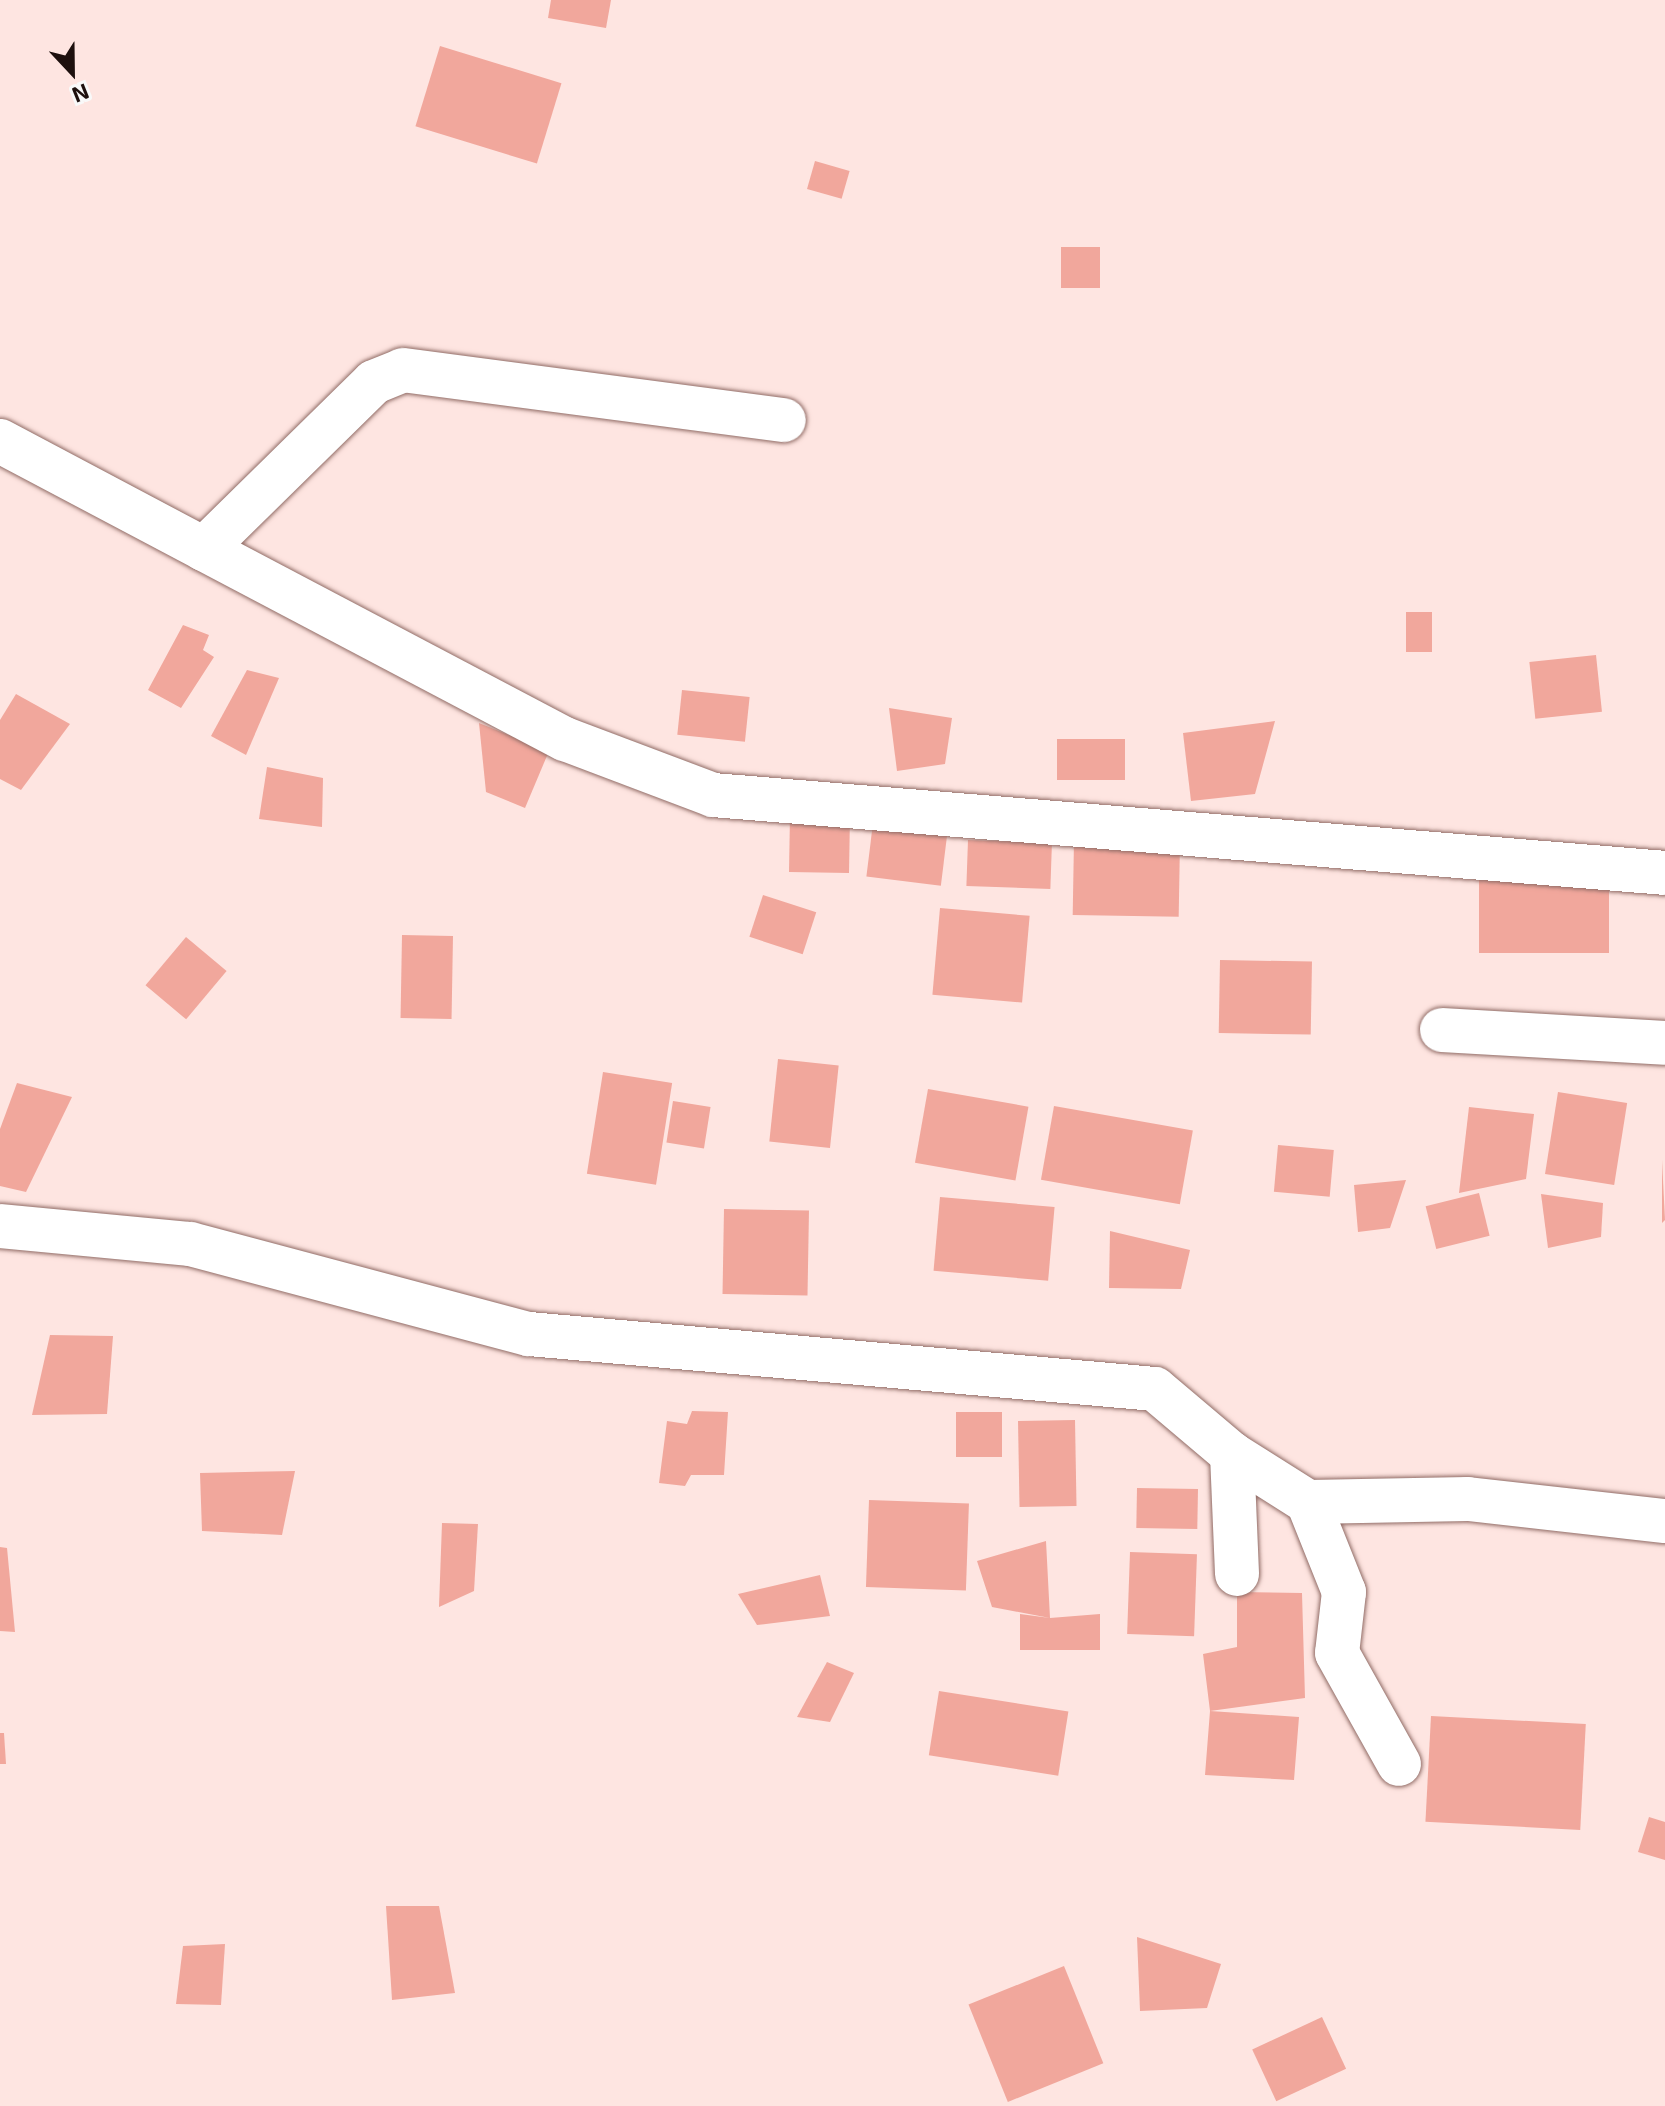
<!DOCTYPE html>
<style>
body{margin:0}
#map{position:relative;width:1665px;height:2106px;overflow:hidden;background:#fee5e1;font-family:"Exo 2",sans-serif}
div>[style]{position:absolute}
[style*='--x']{left:calc(var(--x)*1px);top:calc(var(--y)*1px);width:calc(var(--w)*1px);rotate:calc(var(--a)*1deg)}
.building>*{inset:0;background:#f1a79c;transform-origin:0 0}
.roads{filter:drop-shadow(0 0 2px #916c66) drop-shadow(0 0 2px #916c66)}
.minor>*{height:44px;margin:-22px;padding:0 22px;transform-origin:22px;border-radius:22px;background:#fff}
span{translate:-50% -50%;white-space:nowrap;text-align:center;line-height:1.15;-webkit-text-stroke:7px #f9f9f9;paint-order:stroke}
.north{position:absolute;left:32px;top:32px;width:80px;height:80px;-webkit-text-stroke:6px #f9f9f9;paint-order:stroke;rotate:158deg;font-size:22px;font-weight:700;line-height:32px;text-align:center;color:#1e100e}
.north::after{content:'';display:block;margin:auto;width:28px;height:36px;background:#1e100e;clip-path:polygon(50% 0,100% 100%,50% 72%,0 100%)}
</style>
<div id="map">
<div class="building">
<i style="clip-path:polygon(551px 0,611px 0,606px 28px,548px 18px)"></i>
<i style="left:440px;top:46px;width:127px;height:84px;rotate:17deg"></i>
<i style="left:815px;top:161px;width:36px;height:29px;rotate:16deg"></i>
<i style="left:1061px;top:247px;width:39px;height:41px"></i>
<i style="left:1406px;top:612px;width:26px;height:40px"></i>
<i style="clip-path:polygon(183px 625px,209px 635px,203px 650px,214px 657px,181px 708px,148px 690px)"></i>
<i style="left:1596px;top:655px;width:57px;height:67px;rotate:84deg"></i>
<i style="clip-path:polygon(247px 670px,279px 678px,246px 755px,211px 736px)"></i>
<i style="left:682px;top:690px;width:68px;height:45px;rotate:6deg"></i>
<i style="clip-path:polygon(16px 694px,70px 724px,21px 790px,0 779px,0 720px)"></i>
<i style="clip-path:polygon(889px 708px,952px 718px,945px 764px,897px 771px)"></i>
<i style="clip-path:polygon(1275px 721px,1255px 794px,1191px 801px,1183px 733px)"></i>
<i style="clip-path:polygon(479px 723px,549px 751px,525px 808px,486px 792px)"></i>
<i style="left:1057px;top:739px;width:68px;height:41px"></i>
<i style="clip-path:polygon(267px 767px,323px 778px,322px 827px,259px 819px)"></i>
<i style="left:790px;top:815px;width:60px;height:57px;rotate:1deg"></i>
<i style="left:873px;top:823px;width:75px;height:54px;rotate:7deg"></i>
<i style="left:968px;top:840px;width:84px;height:46px;rotate:2deg"></i>
<i style="left:1074px;top:840px;width:106px;height:75px;rotate:1deg"></i>
<i style="left:1479px;top:879px;width:130px;height:74px"></i>
<i style="left:763px;top:895px;width:56px;height:44px;rotate:18deg"></i>
<i style="left:940px;top:908px;width:90px;height:87px;rotate:5deg"></i>
<i style="left:402px;top:935px;width:51px;height:83px;rotate:1deg"></i>
<i style="left:186px;top:937px;width:53px;height:63px;rotate:40deg"></i>
<i style="left:1220px;top:960px;width:92px;height:73px;rotate:1deg"></i>
<i style="left:778px;top:1059px;width:61px;height:83px;rotate:6deg"></i>
<i style="left:603px;top:1072px;width:70px;height:103px;rotate:9deg"></i>
<i style="clip-path:polygon(17px 1083px,72px 1097px,26px 1192px,0 1186px,0 1129px)"></i>
<i style="left:928px;top:1089px;width:102px;height:75px;rotate:10deg"></i>
<i style="left:1558px;top:1092px;width:70px;height:83px;rotate:9deg"></i>
<i style="left:673px;top:1101px;width:38px;height:42px;rotate:9deg"></i>
<i style="left:1054px;top:1106px;width:141px;height:75px;rotate:10deg"></i>
<i style="clip-path:polygon(1469px 1107px,1534px 1114px,1526px 1179px,1459px 1193px)"></i>
<i style="left:1278px;top:1145px;width:56px;height:47px;rotate:5deg"></i>
<i style="clip-path:polygon(1662px 1160px,1665px 1220px,1662px 1223px)"></i>
<i style="clip-path:polygon(1406px 1180px,1390px 1228px,1358px 1232px,1354px 1185px)"></i>
<i style="left:1479px;top:1193px;width:44px;height:55px;rotate:76deg"></i>
<i style="clip-path:polygon(1541px 1194px,1603px 1203px,1601px 1237px,1548px 1248px)"></i>
<i style="left:940px;top:1197px;width:115px;height:74px;rotate:5deg"></i>
<i style="left:724px;top:1209px;width:85px;height:85px;rotate:1deg"></i>
<i style="clip-path:polygon(1110px 1231px,1190px 1250px,1181px 1289px,1109px 1288px)"></i>
<i style="clip-path:polygon(50px 1335px,113px 1336px,107px 1414px,32px 1415px)"></i>
<i style="clip-path:polygon(692px 1411px,728px 1412px,724px 1475px,691px 1475px,685px 1486px,659px 1483px,667px 1421px,687px 1424px)"></i>
<i style="left:956px;top:1412px;width:46px;height:45px"></i>
<i style="left:1075px;top:1420px;width:86px;height:57px;rotate:89deg"></i>
<i style="clip-path:polygon(295px 1471px,282px 1535px,202px 1531px,200px 1473px)"></i>
<i style="left:1137px;top:1488px;width:61px;height:40px;rotate:1deg"></i>
<i style="left:869px;top:1500px;width:100px;height:87px;rotate:2deg"></i>
<i style="clip-path:polygon(442px 1523px,478px 1524px,474px 1591px,439px 1607px)"></i>
<i style="clip-path:polygon(1046px 1541px,1050px 1618px,1100px 1614px,1100px 1650px,1020px 1650px,1020px 1614px,1050px 1618px,992px 1607px,977px 1561px)"></i>
<i style="clip-path:polygon(0 1547px,7px 1548px,15px 1632px,0 1631px)"></i>
<i style="left:1130px;top:1552px;width:67px;height:82px;rotate:2deg"></i>
<i style="clip-path:polygon(820px 1575px,830px 1616px,757px 1625px,738px 1594px)"></i>
<i style="clip-path:polygon(1237px 1592px,1302px 1593px,1305px 1698px,1210px 1711px,1299px 1717px,1294px 1780px,1205px 1775px,1210px 1711px,1203px 1654px,1237px 1647px)"></i>
<i style="clip-path:polygon(827px 1662px,854px 1673px,830px 1722px,797px 1717px)"></i>
<i style="left:939px;top:1691px;width:131px;height:65px;rotate:9deg"></i>
<i style="left:1431px;top:1716px;width:155px;height:106px;rotate:3deg"></i>
<i style="clip-path:polygon(0 1733px,4px 1733px,6px 1764px,0 1764px)"></i>
<i style="clip-path:polygon(1649px 1817px,1665px 1822px,1665px 1860px,1638px 1852px)"></i>
<i style="clip-path:polygon(386px 1906px,439px 1906px,455px 1993px,392px 2000px)"></i>
<i style="clip-path:polygon(1137px 1937px,1221px 1964px,1207px 2008px,1140px 2011px)"></i>
<i style="clip-path:polygon(225px 1944px,221px 2005px,176px 2004px,183px 1946px)"></i>
<i style="left:1064px;top:1966px;width:105px;height:103px;rotate:68deg"></i>
<i style="left:1322px;top:2017px;width:57px;height:77px;rotate:65deg"></i>
</div>
<div class="roads">
<div class="minor">
<i style="--x:0;--y:441;--w:231;--a:27.9"></i>
<i style="--x:204;--y:549;--w:238;--a:-44.5"></i>
<i style="--x:374;--y:382;--w:31;--a:-22"></i>
<i style="--x:403;--y:370;--w:384;--a:7.5"></i>
<i style="--x:204;--y:549;--w:408;--a:27.8"></i>
<i style="--x:565;--y:739;--w:158;--a:20.7"></i>
<i style="--x:713;--y:795;--w:955;--a:4.68"></i>
<i style="--x:1442;--y:1030;--w:223;--a:3.3"></i>
<i style="--x:0;--y:1226;--w:191;--a:5.4"></i>
<i style="--x:190;--y:1244;--w:351;--a:14.9"></i>
<i style="--x:529;--y:1334;--w:628;--a:5.02"></i>
<i style="--x:1155;--y:1389;--w:101;--a:40.2"></i>
<i style="--x:1232;--y:1454;--w:90;--a:32.3"></i>
<i style="--x:1308;--y:1502;--w:160;--a:-1.1"></i>
<i style="--x:1468;--y:1499;--w:198;--a:6.4"></i>
<i style="--x:1232;--y:1454;--w:120;--a:87.6"></i>
<i style="--x:1308;--y:1502;--w:97;--a:68.2"></i>
<i style="--x:1344;--y:1592;--w:61;--a:96.5"></i>
<i style="--x:1337;--y:1653;--w:127;--a:60.8"></i>
</div>
</div>
<div class="north">N</div>
</div>
